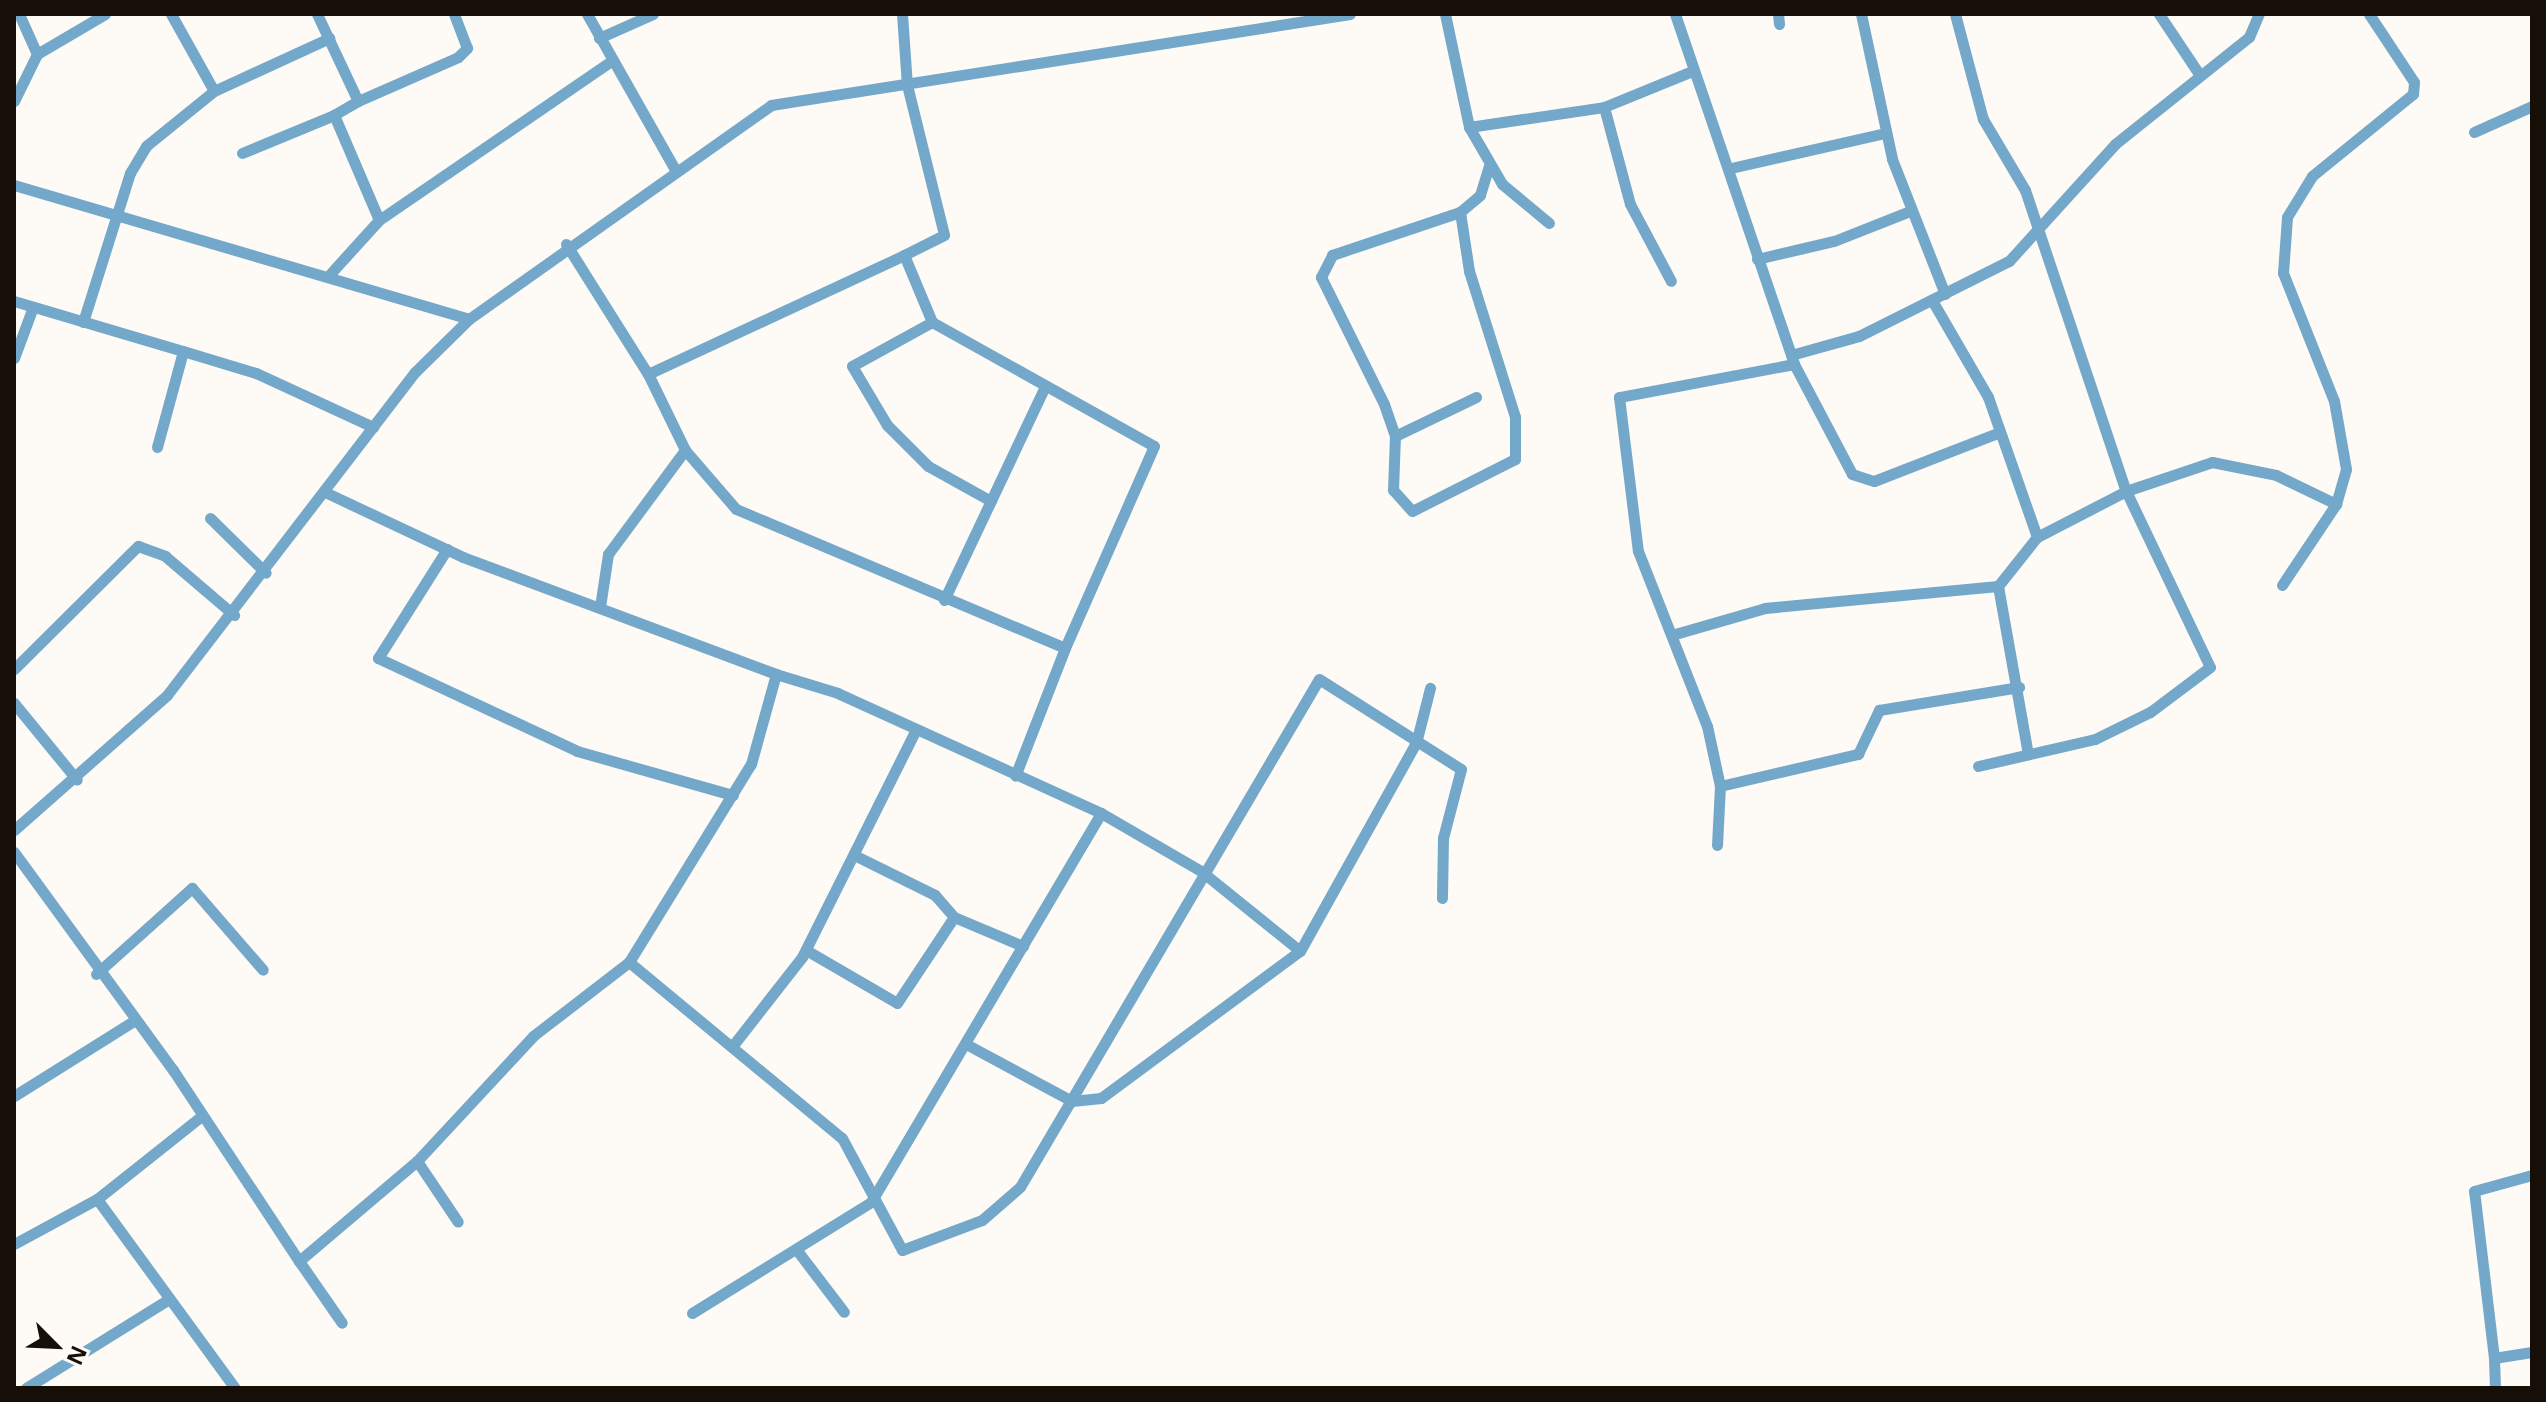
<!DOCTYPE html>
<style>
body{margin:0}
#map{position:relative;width:2546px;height:1402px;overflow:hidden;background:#fefaf5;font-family:"Noto Sans",sans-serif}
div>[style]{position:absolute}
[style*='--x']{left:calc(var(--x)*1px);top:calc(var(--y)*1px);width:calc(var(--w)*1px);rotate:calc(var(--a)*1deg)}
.minor>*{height:11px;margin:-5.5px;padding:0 5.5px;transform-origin:5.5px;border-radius:5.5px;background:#74a8ca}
span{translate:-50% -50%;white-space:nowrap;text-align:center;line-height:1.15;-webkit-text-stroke:6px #fefaf5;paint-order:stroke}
.frame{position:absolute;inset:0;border:16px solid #160f08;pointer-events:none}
.north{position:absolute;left:16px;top:1306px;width:80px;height:80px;-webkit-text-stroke:6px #fefaf5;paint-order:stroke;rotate:114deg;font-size:22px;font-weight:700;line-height:32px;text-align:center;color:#160f08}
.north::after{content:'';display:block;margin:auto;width:28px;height:36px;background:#160f08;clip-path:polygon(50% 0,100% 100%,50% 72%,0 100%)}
</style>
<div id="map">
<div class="minor">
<i style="--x:19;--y:14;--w:44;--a:65.8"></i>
<i style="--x:171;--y:14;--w:88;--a:60.8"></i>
<i style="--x:317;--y:14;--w:96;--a:64.8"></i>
<i style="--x:358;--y:101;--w:28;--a:150"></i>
<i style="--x:334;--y:115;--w:114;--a:66.8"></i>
<i style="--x:379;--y:220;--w:73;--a:132.2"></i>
<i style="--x:587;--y:14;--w:177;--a:60.5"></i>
<i style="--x:902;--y:14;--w:71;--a:86"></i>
<i style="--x:907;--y:85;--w:154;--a:76.1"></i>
<i style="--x:944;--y:235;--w:45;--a:153.4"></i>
<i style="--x:904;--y:255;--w:73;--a:67.3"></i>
<i style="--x:932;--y:322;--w:254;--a:29.2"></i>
<i style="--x:1154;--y:446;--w:221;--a:113.8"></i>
<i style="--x:1445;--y:14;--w:116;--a:78"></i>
<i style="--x:1469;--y:127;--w:66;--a:59.9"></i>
<i style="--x:1502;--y:184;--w:61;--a:39.7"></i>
<i style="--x:1675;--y:14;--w:370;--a:71.2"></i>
<i style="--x:1794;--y:364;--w:124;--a:62.2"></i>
<i style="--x:1852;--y:474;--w:23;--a:18"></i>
<i style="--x:1874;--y:481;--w:130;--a:-21.2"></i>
<i style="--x:1778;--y:14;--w:10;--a:84"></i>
<i style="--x:1861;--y:14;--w:148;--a:77.9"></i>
<i style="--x:1892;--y:159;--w:145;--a:68.6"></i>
<i style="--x:1955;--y:14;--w:109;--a:75.1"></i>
<i style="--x:1983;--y:119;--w:82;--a:59.4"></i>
<i style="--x:2025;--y:190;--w:317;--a:71.5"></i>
<i style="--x:2126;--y:491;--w:91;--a:-18.6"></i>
<i style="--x:2212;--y:462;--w:65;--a:11.5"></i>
<i style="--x:2276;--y:475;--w:67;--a:25.8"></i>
<i style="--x:2159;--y:14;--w:72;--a:56.3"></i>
<i style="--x:599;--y:38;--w:59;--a:-24"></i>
<i style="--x:14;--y:101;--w:52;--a:-63.9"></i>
<i style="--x:37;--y:54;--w:79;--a:-30.5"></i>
<i style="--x:358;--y:101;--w:109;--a:-23.7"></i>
<i style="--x:458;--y:57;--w:13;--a:-45"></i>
<i style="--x:467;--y:48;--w:36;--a:-111"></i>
<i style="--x:1604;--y:107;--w:100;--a:75"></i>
<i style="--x:1630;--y:204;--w:87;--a:62"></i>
<i style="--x:1469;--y:127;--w:136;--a:-8.4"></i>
<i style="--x:1604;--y:107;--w:95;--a:-22.2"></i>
<i style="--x:2474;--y:132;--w:64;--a:-24.1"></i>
<i style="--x:242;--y:153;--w:100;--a:-22.4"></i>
<i style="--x:1731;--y:168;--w:158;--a:-12.8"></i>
<i style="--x:14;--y:185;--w:474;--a:16.4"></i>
<i style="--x:1460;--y:212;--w:60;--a:81.3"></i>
<i style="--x:1469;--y:271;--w:153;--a:72.5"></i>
<i style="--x:1515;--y:417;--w:42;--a:90"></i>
<i style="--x:1515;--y:459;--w:115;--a:153.2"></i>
<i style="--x:1412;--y:511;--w:28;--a:-132"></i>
<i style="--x:1393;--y:490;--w:54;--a:-87.9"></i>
<i style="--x:1395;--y:436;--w:34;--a:-109"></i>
<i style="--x:1384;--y:404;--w:142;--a:-116.4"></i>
<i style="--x:1321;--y:277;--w:25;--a:-63"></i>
<i style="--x:1332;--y:255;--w:135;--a:-18.6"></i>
<i style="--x:1460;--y:212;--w:26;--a:-40"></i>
<i style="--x:1480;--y:195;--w:30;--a:-73"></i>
<i style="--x:379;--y:220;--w:281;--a:-34.4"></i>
<i style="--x:566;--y:244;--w:154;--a:57.8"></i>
<i style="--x:648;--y:374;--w:85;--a:64"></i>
<i style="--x:685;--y:450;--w:129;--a:126.5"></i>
<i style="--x:608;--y:554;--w:54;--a:98.6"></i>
<i style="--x:1757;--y:259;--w:79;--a:-13.2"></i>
<i style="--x:1834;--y:241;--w:82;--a:-21.5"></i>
<i style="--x:14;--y:301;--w:176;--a:16.5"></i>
<i style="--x:1933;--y:302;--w:110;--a:59.9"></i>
<i style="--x:1988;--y:397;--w:148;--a:70.7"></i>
<i style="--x:83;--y:322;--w:156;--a:-72.5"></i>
<i style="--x:130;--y:173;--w:31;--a:-59"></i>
<i style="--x:146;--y:146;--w:87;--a:-39"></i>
<i style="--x:214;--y:91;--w:127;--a:-24.7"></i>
<i style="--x:932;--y:322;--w:91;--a:151.2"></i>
<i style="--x:852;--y:366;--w:69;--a:59.3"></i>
<i style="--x:887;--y:425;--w:58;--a:45"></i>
<i style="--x:928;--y:466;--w:72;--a:29.1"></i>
<i style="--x:1791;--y:355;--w:71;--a:-15.6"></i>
<i style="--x:1859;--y:336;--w:168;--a:-26.6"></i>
<i style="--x:2009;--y:261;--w:158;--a:-47.8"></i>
<i style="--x:2115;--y:144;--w:171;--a:-38.6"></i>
<i style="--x:2249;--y:37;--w:25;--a:-67"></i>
<i style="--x:14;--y:358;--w:54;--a:-69.6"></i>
<i style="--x:1794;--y:364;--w:178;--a:169.3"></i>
<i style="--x:1619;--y:397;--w:155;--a:83"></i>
<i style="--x:1638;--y:551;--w:188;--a:68.5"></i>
<i style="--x:1707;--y:726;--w:61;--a:77.8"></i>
<i style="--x:1720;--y:786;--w:142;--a:-13.1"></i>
<i style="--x:1858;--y:754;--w:49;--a:-64.5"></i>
<i style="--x:1879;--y:710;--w:142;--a:-9.3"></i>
<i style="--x:648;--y:374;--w:282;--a:-24.9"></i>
<i style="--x:1395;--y:436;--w:90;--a:-25.7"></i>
<i style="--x:157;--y:447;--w:99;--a:-74.8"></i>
<i style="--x:183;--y:351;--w:76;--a:16.8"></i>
<i style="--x:256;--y:373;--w:129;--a:24.8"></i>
<i style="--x:685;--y:450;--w:78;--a:49.2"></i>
<i style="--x:736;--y:509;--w:357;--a:22.9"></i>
<i style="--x:1065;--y:648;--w:137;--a:111.3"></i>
<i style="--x:210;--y:518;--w:78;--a:44.5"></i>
<i style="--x:447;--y:549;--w:129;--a:122.3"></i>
<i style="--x:378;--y:658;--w:220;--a:25"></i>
<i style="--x:577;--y:751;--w:162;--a:15.8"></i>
<i style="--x:2282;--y:585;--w:97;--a:-56.3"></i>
<i style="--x:2336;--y:504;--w:36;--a:-74"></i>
<i style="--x:2346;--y:469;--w:69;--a:-100"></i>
<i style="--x:2334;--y:401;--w:138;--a:-111.7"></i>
<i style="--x:2283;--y:273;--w:56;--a:-85.9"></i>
<i style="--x:2287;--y:217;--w:48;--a:-58.6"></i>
<i style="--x:2312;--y:176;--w:130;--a:-39.1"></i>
<i style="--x:2413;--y:94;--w:12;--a:-85"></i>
<i style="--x:2414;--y:82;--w:82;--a:-123.5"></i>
<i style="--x:1998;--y:586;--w:171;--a:79.9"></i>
<i style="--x:944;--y:600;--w:237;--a:-64.7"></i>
<i style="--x:1675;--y:634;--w:94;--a:-16.1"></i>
<i style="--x:1765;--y:608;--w:234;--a:-5.4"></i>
<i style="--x:1998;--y:586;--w:63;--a:-51.5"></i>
<i style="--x:2037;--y:537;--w:100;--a:-27.3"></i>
<i style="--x:2126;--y:491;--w:195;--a:64.5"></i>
<i style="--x:2210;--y:667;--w:75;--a:143.1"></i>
<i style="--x:2150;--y:712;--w:61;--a:153.9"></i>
<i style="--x:2095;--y:739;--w:120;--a:167"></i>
<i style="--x:14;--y:669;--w:175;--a:-44.8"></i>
<i style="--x:138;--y:546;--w:29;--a:20"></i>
<i style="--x:165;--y:556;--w:91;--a:40.5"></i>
<i style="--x:14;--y:703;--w:99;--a:50.7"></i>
<i style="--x:1101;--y:813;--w:116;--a:30.1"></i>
<i style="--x:1201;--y:871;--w:127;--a:38.9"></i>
<i style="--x:14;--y:830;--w:204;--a:-41.4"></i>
<i style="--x:167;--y:695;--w:407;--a:-52.5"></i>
<i style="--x:415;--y:372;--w:76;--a:-44.5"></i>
<i style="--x:469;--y:319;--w:370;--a:-35.3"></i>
<i style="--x:771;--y:105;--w:586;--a:-8.93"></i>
<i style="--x:1717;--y:845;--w:59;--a:-87.1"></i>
<i style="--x:14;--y:852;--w:270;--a:53.9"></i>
<i style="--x:173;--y:1070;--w:229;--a:56.6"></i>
<i style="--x:299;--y:1261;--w:155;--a:-40.3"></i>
<i style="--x:417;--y:1161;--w:171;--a:-47.1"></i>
<i style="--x:533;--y:1036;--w:121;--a:-37.6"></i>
<i style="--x:629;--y:962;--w:233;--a:-58.4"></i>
<i style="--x:751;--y:764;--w:93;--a:-74.5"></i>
<i style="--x:776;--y:674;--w:334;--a:-159.5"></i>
<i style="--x:463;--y:557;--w:150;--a:-154.8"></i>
<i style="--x:954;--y:917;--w:75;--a:22.8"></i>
<i style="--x:806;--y:950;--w:105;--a:30.2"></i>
<i style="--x:897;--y:1003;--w:103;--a:-56.5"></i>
<i style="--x:954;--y:917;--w:29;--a:-131"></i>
<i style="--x:935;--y:895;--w:90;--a:-153.7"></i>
<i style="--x:629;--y:962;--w:276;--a:39.6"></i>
<i style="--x:842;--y:1138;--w:127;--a:61.8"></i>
<i style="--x:902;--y:1250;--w:85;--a:-20.6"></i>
<i style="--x:982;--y:1220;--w:50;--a:-41"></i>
<i style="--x:1020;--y:1187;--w:589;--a:-59.52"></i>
<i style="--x:1319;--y:679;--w:168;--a:32.4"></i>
<i style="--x:1461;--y:769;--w:71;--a:104.6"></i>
<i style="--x:1443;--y:838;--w:60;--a:91"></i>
<i style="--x:96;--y:974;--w:129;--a:-41.9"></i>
<i style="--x:192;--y:888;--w:108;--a:49.1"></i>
<i style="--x:734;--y:1044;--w:110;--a:-52"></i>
<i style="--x:802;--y:957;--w:250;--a:-63.4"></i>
<i style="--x:966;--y:1044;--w:120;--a:28.3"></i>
<i style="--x:1072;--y:1101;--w:29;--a:-6"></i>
<i style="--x:1101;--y:1098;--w:247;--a:-36.5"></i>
<i style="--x:1300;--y:951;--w:238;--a:-60.9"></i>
<i style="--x:1416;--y:743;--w:57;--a:-75.7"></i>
<i style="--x:14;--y:1096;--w:143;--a:-32.1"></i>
<i style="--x:199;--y:1118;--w:130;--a:141.5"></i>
<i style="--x:97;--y:1199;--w:234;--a:53.9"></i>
<i style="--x:417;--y:1161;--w:73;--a:56.1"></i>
<i style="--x:14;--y:1244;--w:94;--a:-28.5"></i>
<i style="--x:799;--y:1253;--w:74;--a:52.7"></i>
<i style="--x:299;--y:1261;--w:75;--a:55.3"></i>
<i style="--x:692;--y:1313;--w:211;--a:-31.8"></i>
<i style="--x:871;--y:1202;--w:452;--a:-59.4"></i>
<i style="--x:1101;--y:813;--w:289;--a:-155.5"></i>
<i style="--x:838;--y:693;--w:65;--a:-163"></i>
<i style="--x:2494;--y:1358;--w:168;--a:-96.8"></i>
<i style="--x:2474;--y:1191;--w:60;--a:-15.4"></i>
<i style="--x:26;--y:1388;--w:168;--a:-31.9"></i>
<i style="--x:2495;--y:1388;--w:30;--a:-92"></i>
<i style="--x:2494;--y:1358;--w:38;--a:-9"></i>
</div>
<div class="frame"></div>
<div class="north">N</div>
</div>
